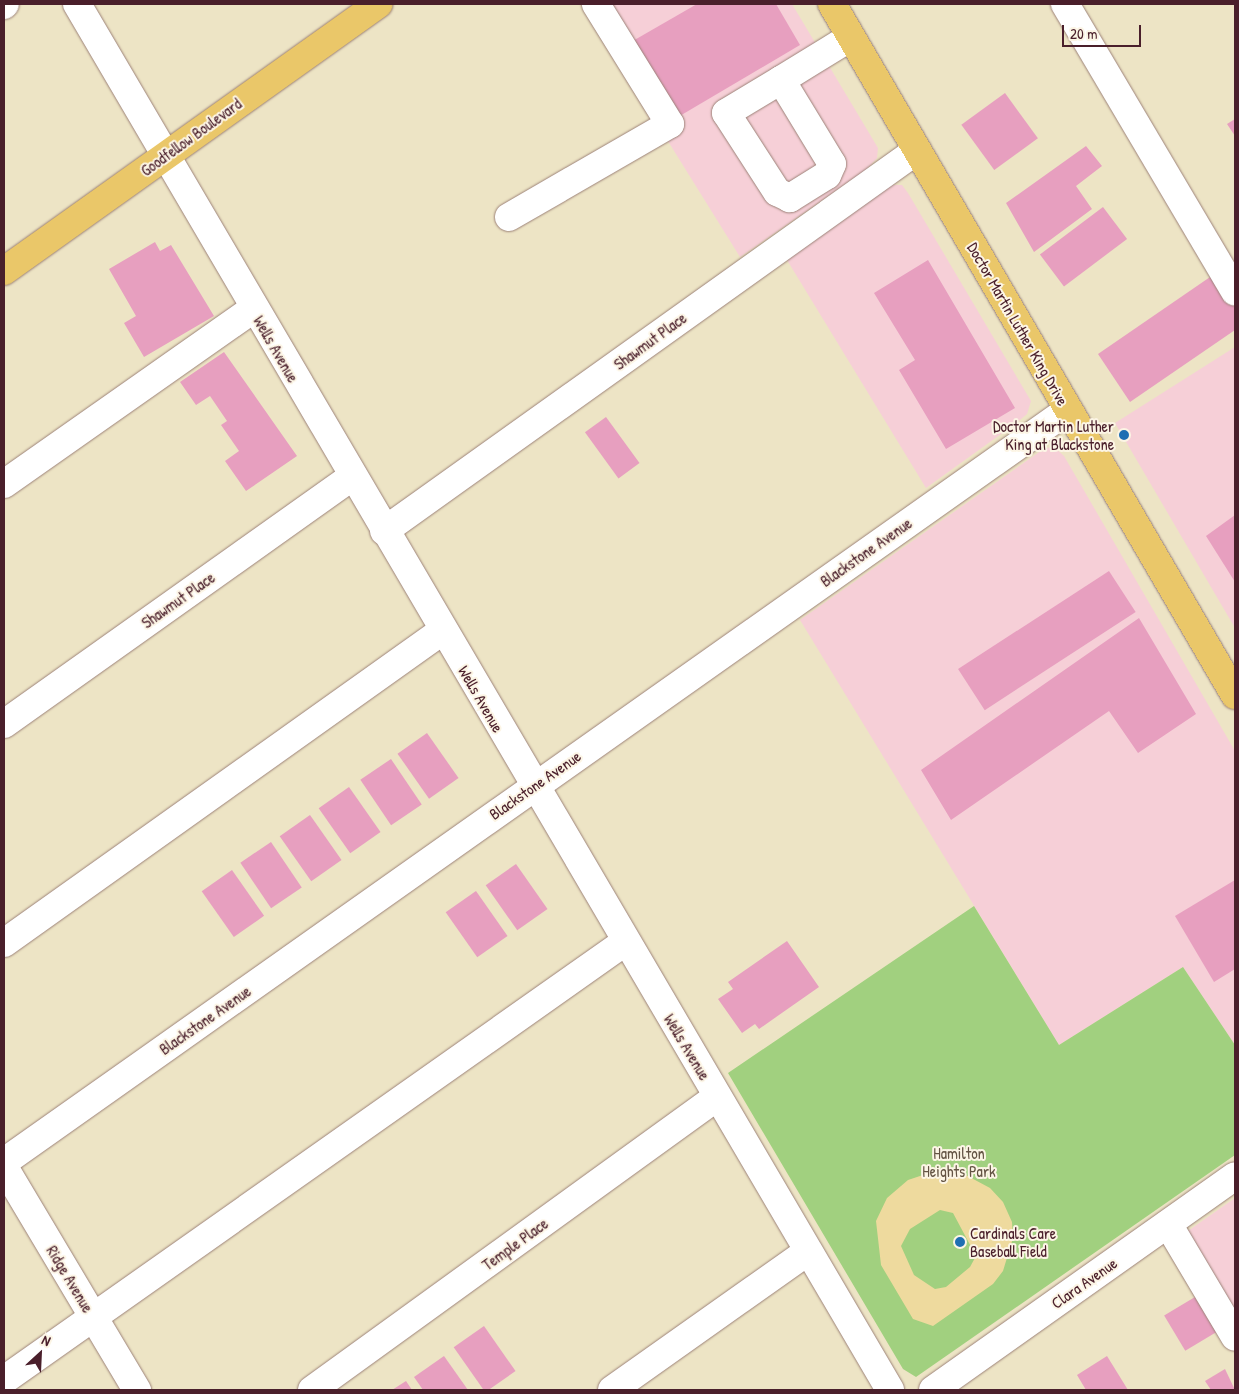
<!DOCTYPE html>
<style>
body{margin:0}
#map{position:relative;width:1239px;height:1394px;overflow:hidden;background:#ede4c5;font-family:"Patrick Hand",sans-serif}
div>[style]{position:absolute}
[style*='--x']{left:calc(var(--x)*1px);top:calc(var(--y)*1px);width:calc(var(--w)*1px);rotate:calc(var(--a)*1deg)}
.built>*{inset:0;background:#f6cfd7}
.green>*{inset:0;background:#a1d07f}
.sand>*{inset:0;background:#eeda9e}
.building>*{inset:0;background:#e79fbf;transform-origin:0 0}
.roads{filter:drop-shadow(0 0 1px #9c8278) drop-shadow(0 0 1px #9c8278)}
.minor>*{height:28px;margin:-14px;padding:0 14px;transform-origin:14px;border-radius:14px;background:#fff}
.major>*{height:28px;margin:-14px;padding:0 14px;transform-origin:14px;border-radius:14px;background:#eac769}
.dots>*{width:14px;height:14px;translate:-50% -50%;box-sizing:border-box;border:2px solid #fcf5e5;border-radius:50%}
span{translate:-50% -50%;white-space:nowrap;text-align:center;line-height:1.15;-webkit-text-stroke:4px #fcf5e5;paint-order:stroke}
.street-label{font-size:16px;color:#4a1f2b}
.poi-label{font-size:16px;color:#4a1f2b}
.right{translate:-100% -50%;text-align:right}
.left{translate:0 -50%;text-align:left}
.park-label{font-size:16px;color:#645444}
.frame{position:absolute;inset:0;border:5px solid #4a1f2b;pointer-events:none}
.north{position:absolute;left:15px;top:1329px;width:50px;height:50px;-webkit-text-stroke:4px #fcf5e5;paint-order:stroke;rotate:25deg;font-size:14px;font-weight:700;line-height:20px;text-align:center;color:#4a1f2b}
.north::after{content:'';display:block;margin:auto;width:18px;height:22px;background:#4a1f2b;clip-path:polygon(50% 0,100% 100%,50% 72%,0 100%)}
.scale{position:absolute;left:1062px;top:25px;width:79px;height:22px;box-sizing:border-box;border:2px solid #4a1f2b;border-top:0;padding-left:6px;font-size:15px;line-height:18px;white-space:nowrap;color:#4a1f2b;-webkit-text-stroke:4px #fcf5e5;paint-order:stroke}
</style>
<div id="map">
<div class="built">
<i style="clip-path:polygon(604px 4px,792px 4px,878px 148px,877px 158px,866px 170px,740px 257px,666px 138px)"></i>
<i style="clip-path:polygon(890px 185px,902px 185px,908px 193px,1031px 401px,1027px 414px,1015px 424px,926px 488px,787px 260px)"></i>
<i style="clip-path:polygon(1235px 347px,1235px 628px,1115px 423px)"></i>
<i style="clip-path:polygon(1054px 447px,1064px 456px,1235px 751px,1235px 1045px,1183px 967px,1059px 1045px,800px 620px,1045px 448px)"></i>
<i style="clip-path:polygon(1235px 1198px,1235px 1318px,1185px 1233px)"></i>
</div>
<div class="green">
<i style="clip-path:polygon(974px 906px,1059px 1045px,1183px 967px,1235px 1045px,1235px 1155px,916px 1377px,903px 1369px,728px 1073px)"></i>
</div>
<div class="sand">
<i style="clip-path:polygon(evenodd,962px 1173px,990px 1188px,1003px 1202px,1012px 1222px,1013px 1238px,1003px 1271px,993px 1284px,933px 1326px,913px 1319px,881px 1265px,876px 1221px,887px 1198px,908px 1180px,926px 1174px,962px 1173px,940px 1210px,953px 1213px,976px 1256px,970px 1267px,946px 1287px,935px 1289px,914px 1275px,901px 1246px,910px 1229px,940px 1210px)"></i>
</div>
<div class="building">
<i style="clip-path:polygon(697px 4px,776px 4px,800px 45px,678px 117px,631px 42px)"></i>
<i style="left:1005px;top:93px;width:56px;height:54px;rotate:54deg"></i>
<i style="clip-path:polygon(1235px 119px,1235px 136px,1227px 124px)"></i>
<i style="clip-path:polygon(1086px 146px,1102px 166px,1076px 186px,1092px 209px,1034px 252px,1006px 203px)"></i>
<i style="left:1103px;top:207px;width:40px;height:79px;rotate:53deg"></i>
<i style="clip-path:polygon(155px 242px,160px 251px,171px 245px,214px 316px,144px 357px,124px 323px,136px 316px,109px 269px)"></i>
<i style="clip-path:polygon(928px 260px,1015px 408px,946px 449px,899px 370px,915px 360px,874px 293px)"></i>
<i style="clip-path:polygon(1213px 275px,1235px 308px,1235px 330px,1130px 402px,1098px 354px)"></i>
<i style="clip-path:polygon(224px 352px,297px 456px,246px 491px,225px 461px,239px 451px,221px 425px,227px 421px,210px 396px,196px 405px,180px 382px)"></i>
<i style="left:606px;top:417px;width:57px;height:26px;rotate:54deg"></i>
<i style="clip-path:polygon(1235px 515px,1235px 582px,1206px 536px)"></i>
<i style="left:1109px;top:571px;width:49px;height:180px;rotate:57deg"></i>
<i style="clip-path:polygon(1139px 618px,1196px 714px,1138px 753px,1109px 711px,951px 820px,921px 770px)"></i>
<i style="left:427px;top:733px;width:55px;height:36px;rotate:55deg"></i>
<i style="left:391px;top:759px;width:55px;height:37px;rotate:56deg"></i>
<i style="left:349px;top:787px;width:55px;height:37px;rotate:55deg"></i>
<i style="left:310px;top:815px;width:55px;height:37px;rotate:55deg"></i>
<i style="left:271px;top:842px;width:55px;height:37px;rotate:56deg"></i>
<i style="left:516px;top:864px;width:55px;height:37px;rotate:55deg"></i>
<i style="left:232px;top:870px;width:56px;height:37px;rotate:55deg"></i>
<i style="clip-path:polygon(1235px 880px,1235px 969px,1214px 982px,1175px 916px)"></i>
<i style="left:476px;top:891px;width:55px;height:37px;rotate:55deg"></i>
<i style="clip-path:polygon(787px 941px,819px 987px,759px 1029px,755px 1024px,742px 1033px,718px 999px,733px 989px,728px 982px)"></i>
<i style="left:1195px;top:1297px;width:41px;height:36px;rotate:59deg"></i>
<i style="left:484px;top:1326px;width:55px;height:37px;rotate:55deg"></i>
<i style="clip-path:polygon(444px 1356px,468px 1390px,423px 1390px,414px 1377px)"></i>
<i style="clip-path:polygon(1107px 1356px,1128px 1390px,1086px 1390px,1077px 1375px)"></i>
<i style="clip-path:polygon(1225px 1369px,1235px 1390px,1211px 1390px,1205px 1381px)"></i>
<i style="clip-path:polygon(406px 1381px,412px 1390px,392px 1390px)"></i>
</div>
<div class="roads">
<div class="minor">
<i style="--x:77;--y:4;--w:1607;--a:59.6"></i>
<i style="--x:1065;--y:4;--w:334;--a:59.4"></i>
<i style="--x:4;--y:5;--w:1;--a:-45"></i>
<i style="--x:781;--y:80;--w:98;--a:58.7"></i>
<i style="--x:832;--y:164;--w:12;--a:114"></i>
<i style="--x:827;--y:175;--w:44;--a:148.1"></i>
<i style="--x:790;--y:198;--w:14;--a:-155"></i>
<i style="--x:777;--y:192;--w:94;--a:-122.8"></i>
<i style="--x:726;--y:113;--w:64;--a:-31"></i>
<i style="--x:781;--y:80;--w:82;--a:-31.6"></i>
<i style="--x:509;--y:217;--w:186;--a:-30"></i>
<i style="--x:670;--y:124;--w:141;--a:-121.7"></i>
<i style="--x:4;--y:484;--w:304;--a:-35.1"></i>
<i style="--x:384;--y:531;--w:654;--a:-35.54"></i>
<i style="--x:4;--y:724;--w:427;--a:-35.4"></i>
<i style="--x:4;--y:943;--w:538;--a:-35.46"></i>
<i style="--x:4;--y:1162;--w:1303;--a:-35.25"></i>
<i style="--x:4;--y:1167;--w:260;--a:59.2"></i>
<i style="--x:1168;--y:1224;--w:131;--a:59.3"></i>
<i style="--x:4;--y:1380;--w:760;--a:-35.2"></i>
<i style="--x:312;--y:1390;--w:500;--a:-35.9"></i>
<i style="--x:612;--y:1390;--w:240;--a:-35.3"></i>
<i style="--x:933;--y:1390;--w:370;--a:-35.3"></i>
</div>
<div class="major">
<i style="--x:832;--y:4;--w:800;--a:59.75"></i>
<i style="--x:4;--y:271;--w:460;--a:-35.5"></i>
</div>
</div>
<div class="dots">
<i style="left:1124px;top:435px;background:#1f6fb2"></i>
<i style="left:960px;top:1242px;background:#1f6fb2"></i>
</div>
<div class="street-label">
<span style="left:191px;top:137px;rotate:-36deg">Goodfellow Boulevard</span>
<span style="left:1018px;top:324px;rotate:60deg">Doctor Martin Luther King Drive</span>
<span style="left:650px;top:341px;rotate:-36deg">Shawmut Place</span>
<span style="left:276px;top:349px;rotate:60deg">Wells Avenue</span>
<span style="left:866px;top:552px;rotate:-35deg">Blackstone Avenue</span>
<span style="left:178px;top:600px;rotate:-35deg">Shawmut Place</span>
<span style="left:481px;top:699px;rotate:60deg">Wells Avenue</span>
<span style="left:535px;top:785px;rotate:-35deg">Blackstone Avenue</span>
<span style="left:205px;top:1020px;rotate:-35deg">Blackstone Avenue</span>
<span style="left:687px;top:1047px;rotate:59deg">Wells Avenue</span>
<span style="left:515px;top:1244px;rotate:-36deg">Temple Place</span>
<span style="left:70px;top:1279px;rotate:59deg">Ridge Avenue</span>
<span style="left:1084px;top:1283px;rotate:-35deg">Clara Avenue</span>
</div>
<div class="poi-label">
<span class="right" style="left:1114px;top:435px">Doctor Martin Luther<br>King at Blackstone</span>
<span class="left" style="left:970px;top:1242px">Cardinals Care<br>Baseball Field</span>
</div>
<div class="park-label">
<span style="left:959px;top:1162px">Hamilton<br>Heights Park</span>
</div>
<div class="frame"></div>
<div class="north">N</div>
<div class="scale">20 m</div>
</div>
